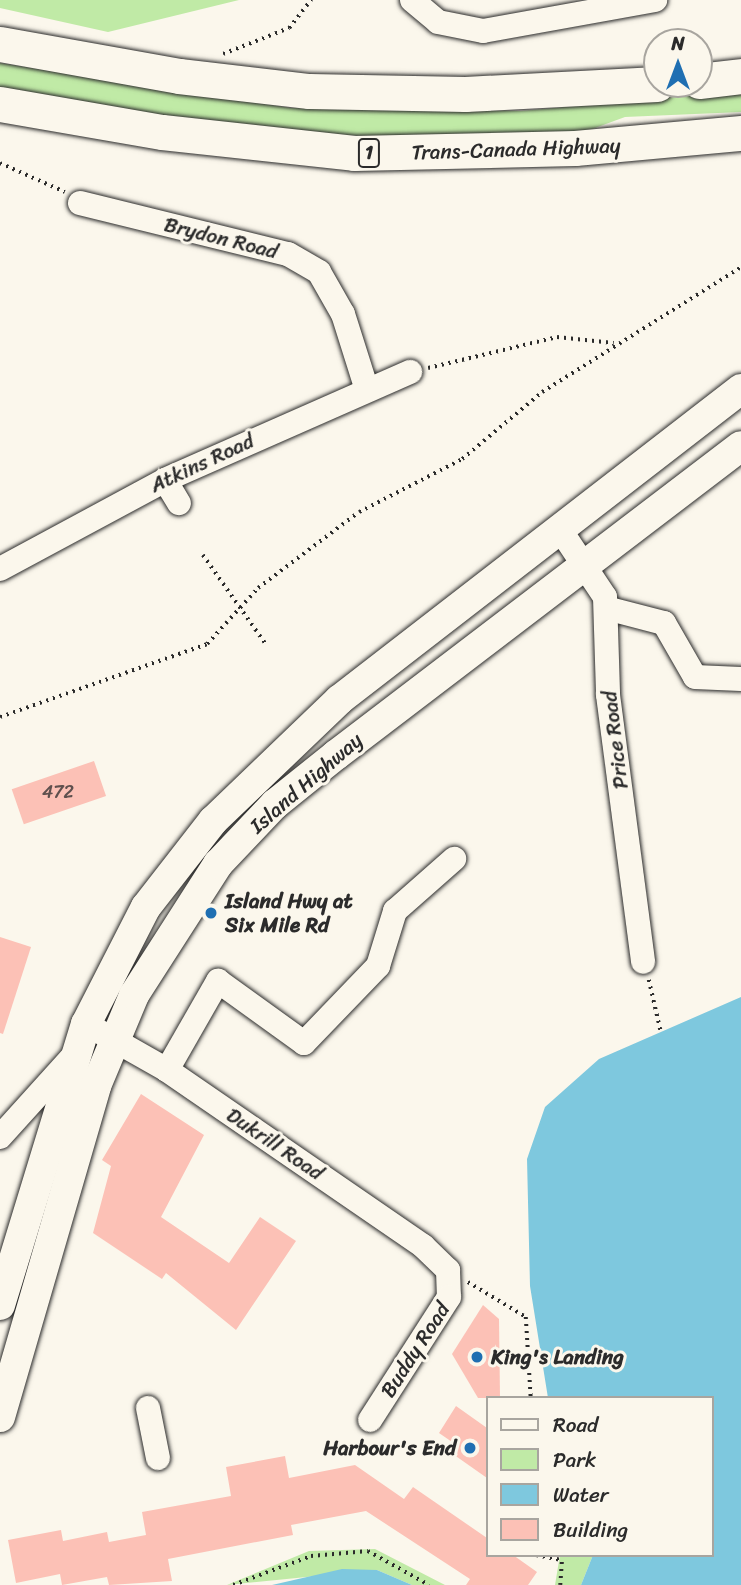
<!DOCTYPE html>
<style>
body{margin:0}
#map{position:relative;width:741px;height:1585px;overflow:hidden;background:#fbf7ec;font-family:Sriracha,sans-serif}
div>[style]{position:absolute}
[style*='--x']{left:calc(var(--x)*1px);top:calc(var(--y)*1px);width:calc(var(--w)*1px);rotate:calc(var(--a)*1deg)}
.green>*{inset:0;background:#c0eaa6}
.water>*{inset:0;background:#7ec8de}
.building>*{inset:0;background:#fcc1b6;transform-origin:0 0}
.path>*{height:3.5px;margin-top:-1.75px;transform-origin:0;background:repeating-linear-gradient(90deg,#2b2b2b 0 2px,transparent 0 7px)}
.roads{filter:drop-shadow(0 0 2px #2b2b2b) drop-shadow(0 0 2px #2b2b2b)}
.minor>*{height:24px;margin:-12px;padding:0 12px;transform-origin:12px;border-radius:12px;background:#fbf7ec}
.major>*{height:30px;margin:-15px;padding:0 15px;transform-origin:15px;border-radius:15px;background:#fbf7ec}
.highway>*{height:35px;margin:-17.5px;padding:0 17.5px;transform-origin:17.5px;border-radius:17.5px;background:#fbf7ec}
.dots>*{width:19px;height:19px;translate:-50% -50%;box-sizing:border-box;border:4px solid #fbf7ec;border-radius:50%}
span{translate:-50% -50%;white-space:nowrap;text-align:center;line-height:1.15;-webkit-text-stroke:6px #fbf7ec;paint-order:stroke}
.number-label{font-size:18px;color:#5f504e}
.number-label span{-webkit-text-stroke-width:0}
.shield-label span{padding:2px 5px;background:#fbf7ec;border:2px solid;border-radius:5px;-webkit-text-stroke-width:0}
.shield-label{font-size:19px;color:#2b2b2b;font-weight:700}
.street-label{font-size:21px;color:#2b2b2b}
.poi-label{font-size:21px;color:#2b2b2b;font-weight:700}
.left{translate:0 -50%;text-align:left}
.right{translate:-100% -50%;text-align:right}
.legend{position:absolute;left:486px;top:1396px;width:228px;height:161px;box-sizing:border-box;background:#fbf7ec;border:2px solid #a8a59f;margin:0;padding:9px 12px;list-style:none;font-size:21px;color:#2b2b2b}
.legend li{display:flex;align-items:center;gap:14px;height:35px}
.legend b{width:35px;border:2px solid #a8a59f}
.north{position:absolute;left:643px;top:28px;width:70px;height:70px;box-sizing:border-box;background:#fbf7ec;border:2px solid #a8a59f;border-radius:50%;rotate:0deg;font-size:19px;font-weight:700;line-height:28px;text-align:center;color:#2b2b2b}
.north::after{content:'';display:block;margin:auto;width:24px;height:32px;background:#1f6fb2;clip-path:polygon(50% 0,100% 100%,50% 72%,0 100%)}
</style>
<div id="map">
<div class="green">
<i style="clip-path:polygon(0 0,239px 0,108px 32px,0 8px)"></i>
<i style="clip-path:polygon(0 63px,291px 108px,521px 111px,741px 91px,741px 112px,625px 117px,584px 132px,447px 140px,254px 131px,0 90px)"></i>
<i style="clip-path:polygon(375px 1549px,445px 1585px,412px 1585px,377px 1570px,227px 1585px,309px 1551px)"></i>
<i style="clip-path:polygon(560px 1555px,593px 1555px,581px 1585px,555px 1585px)"></i>
</div>
<div class="water">
<i style="clip-path:polygon(741px 997px,741px 1585px,581px 1585px,593px 1555px,711px 1555px,711px 1398px,548px 1398px,530px 1286px,527px 1159px,545px 1107px,599px 1059px)"></i>
<i style="clip-path:polygon(342px 1569px,377px 1570px,412px 1585px,272px 1585px)"></i>
</div>
<div class="building">
<i style="left:94px;top:761px;width:37px;height:87px;rotate:71deg"></i>
<i style="clip-path:polygon(0 937px,31px 947px,3px 1034px,0 1033px)"></i>
<i style="clip-path:polygon(141px 1094px,204px 1135px,161px 1217px,229px 1263px,260px 1217px,296px 1241px,236px 1330px,166px 1273px,162px 1279px,93px 1233px,111px 1166px,102px 1160px)"></i>
<i style="clip-path:polygon(483px 1305px,499px 1319px,500px 1398px,478px 1398px,452px 1354px)"></i>
<i style="clip-path:polygon(456px 1406px,487px 1428px,487px 1478px,450px 1452px,455px 1444px,439px 1433px)"></i>
<i style="clip-path:polygon(285px 1456px,289px 1478px,355px 1465px,404px 1499px,413px 1487px,487px 1538px,487px 1555px,513px 1555px,537px 1572px,528px 1585px,466px 1585px,470px 1579px,366px 1511px,291px 1525px,293px 1535px,168px 1559px,172px 1581px,109px 1585px,107px 1577px,62px 1585px,60px 1574px,16px 1583px,8px 1540px,61px 1530px,63px 1541px,107px 1532px,109px 1542px,146px 1535px,142px 1512px,231px 1496px,226px 1467px)"></i>
</div>
<div class="path">
<i style="--x:223;--y:54;--w:71;--a:-21.5"></i>
<i style="--x:289;--y:28;--w:36;--a:-52"></i>
<i style="--x:0;--y:163;--w:71;--a:24"></i>
<i style="--x:428;--y:368;--w:133;--a:-13.5"></i>
<i style="--x:557;--y:337;--w:57;--a:6"></i>
<i style="--x:203;--y:555;--w:108;--a:54.8"></i>
<i style="--x:0;--y:717;--w:219;--a:-19.4"></i>
<i style="--x:207;--y:644;--w:76;--a:-47.7"></i>
<i style="--x:258;--y:588;--w:126;--a:-37"></i>
<i style="--x:359;--y:512;--w:116;--a:-27.2"></i>
<i style="--x:462;--y:459;--w:104;--a:-39.9"></i>
<i style="--x:542;--y:392;--w:235;--a:-32.1"></i>
<i style="--x:649;--y:980;--w:53;--a:77"></i>
<i style="--x:468;--y:1282;--w:68;--a:31.1"></i>
<i style="--x:526;--y:1317;--w:81;--a:86.5"></i>
<i style="--x:536;--y:1555;--w:26;--a:11"></i>
<i style="--x:233;--y:1585;--w:83;--a:-20.4"></i>
<i style="--x:311;--y:1556;--w:57;--a:-5"></i>
<i style="--x:368;--y:1551;--w:70;--a:29.1"></i>
<i style="--x:560;--y:1585;--w:30;--a:-86"></i>
</div>
<div class="roads">
<div class="minor">
<i style="--x:412;--y:0;--w:34;--a:40"></i>
<i style="--x:438;--y:22;--w:46;--a:11.3"></i>
<i style="--x:483;--y:31;--w:175;--a:-10.2"></i>
<i style="--x:80;--y:203;--w:214;--a:13.8"></i>
<i style="--x:288;--y:254;--w:36;--a:30"></i>
<i style="--x:319;--y:272;--w:48;--a:60.3"></i>
<i style="--x:343;--y:314;--w:77;--a:72.5"></i>
<i style="--x:165;--y:480;--w:27;--a:59"></i>
<i style="--x:561;--y:531;--w:79;--a:56.3"></i>
<i style="--x:605;--y:597;--w:98;--a:88.2"></i>
<i style="--x:608;--y:695;--w:269;--a:82.5"></i>
<i style="--x:0;--y:569;--w:187;--a:-28.3"></i>
<i style="--x:165;--y:480;--w:268;--a:-23.8"></i>
<i style="--x:606;--y:608;--w:60;--a:14.5"></i>
<i style="--x:664;--y:623;--w:62;--a:60.1"></i>
<i style="--x:695;--y:677;--w:46;--a:2.5"></i>
<i style="--x:86;--y:1024;--w:93;--a:29.6"></i>
<i style="--x:167;--y:1070;--w:311;--a:34.5"></i>
<i style="--x:423;--y:1246;--w:35;--a:44"></i>
<i style="--x:448;--y:1270;--w:27;--a:88"></i>
<i style="--x:449;--y:1297;--w:146;--a:122.7"></i>
<i style="--x:167;--y:1070;--w:103;--a:-60.2"></i>
<i style="--x:218;--y:981;--w:106;--a:35.8"></i>
<i style="--x:304;--y:1043;--w:107;--a:-46.1"></i>
<i style="--x:378;--y:966;--w:58;--a:-72.8"></i>
<i style="--x:395;--y:911;--w:79;--a:-41.4"></i>
<i style="--x:0;--y:1137;--w:110;--a:-47.9"></i>
<i style="--x:148;--y:1408;--w:51;--a:78.7"></i>
</div>
<div class="major">
<i style="--x:0;--y:1305;--w:294;--a:-73"></i>
<i style="--x:86;--y:1024;--w:131;--a:-62.9"></i>
<i style="--x:146;--y:907;--w:109;--a:-52.1"></i>
<i style="--x:213;--y:821;--w:175;--a:-43.8"></i>
<i style="--x:339;--y:700;--w:508;--a:-37.73"></i>
<i style="--x:0;--y:1417;--w:345;--a:-73.8"></i>
<i style="--x:96;--y:1086;--w:99;--a:-67.3"></i>
<i style="--x:134;--y:995;--w:156;--a:-57.3"></i>
<i style="--x:218;--y:864;--w:83;--a:-46.5"></i>
<i style="--x:275;--y:804;--w:78;--a:-38.8"></i>
<i style="--x:336;--y:755;--w:509;--a:-37.34"></i>
</div>
<div class="highway">
<i style="--x:0;--y:44;--w:182;--a:10.1"></i>
<i style="--x:179;--y:76;--w:131;--a:6.6"></i>
<i style="--x:309;--y:91;--w:156;--a:1.1"></i>
<i style="--x:465;--y:94;--w:192;--a:-3"></i>
<i style="--x:699;--y:81;--w:42;--a:-6.8"></i>
<i style="--x:0;--y:104;--w:164;--a:9.8"></i>
<i style="--x:162;--y:132;--w:193;--a:6.2"></i>
<i style="--x:354;--y:153;--w:221;--a:-1.3"></i>
<i style="--x:575;--y:148;--w:167;--a:-5.2"></i>
</div>
</div>
<div class="dots">
<i style="left:211px;top:913px;background:#1f6fb2"></i>
<i style="left:477px;top:1357px;background:#1f6fb2"></i>
<i style="left:470px;top:1448px;background:#1f6fb2"></i>
</div>
<div class="number-label">
<span style="left:58px;top:792px">472</span>
</div>
<div class="shield-label">
<span style="left:369px;top:153px">1</span>
</div>
<div class="street-label">
<span style="left:516px;top:149px;rotate:-2deg">Trans-Canada Highway</span>
<span style="left:221px;top:238px;rotate:14deg">Brydon Road</span>
<span style="left:202px;top:463px;rotate:-25deg">Atkins Road</span>
<span style="left:615px;top:740px;rotate:-97deg">Price Road</span>
<span style="left:306px;top:783px;rotate:-41deg">Island Highway</span>
<span style="left:275px;top:1144px;rotate:34deg">Dukrill Road</span>
<span style="left:415px;top:1350px;rotate:-57deg">Buddy Road</span>
</div>
<div class="poi-label">
<span class="left" style="left:225px;top:913px">Island Hwy at<br>Six Mile Rd</span>
<span class="left" style="left:491px;top:1357px">King's Landing</span>
<span class="right" style="left:456px;top:1448px">Harbour's End</span>
</div>
<ul class="legend">
<li><b style="height:9px;background:#fbf7ec"></b>Road</li>
<li><b style="height:19px;background:#c0eaa6"></b>Park</li>
<li><b style="height:19px;background:#7ec8de"></b>Water</li>
<li><b style="height:19px;background:#fcc1b6"></b>Building</li>
</ul>
<div class="north">N</div>
</div>
